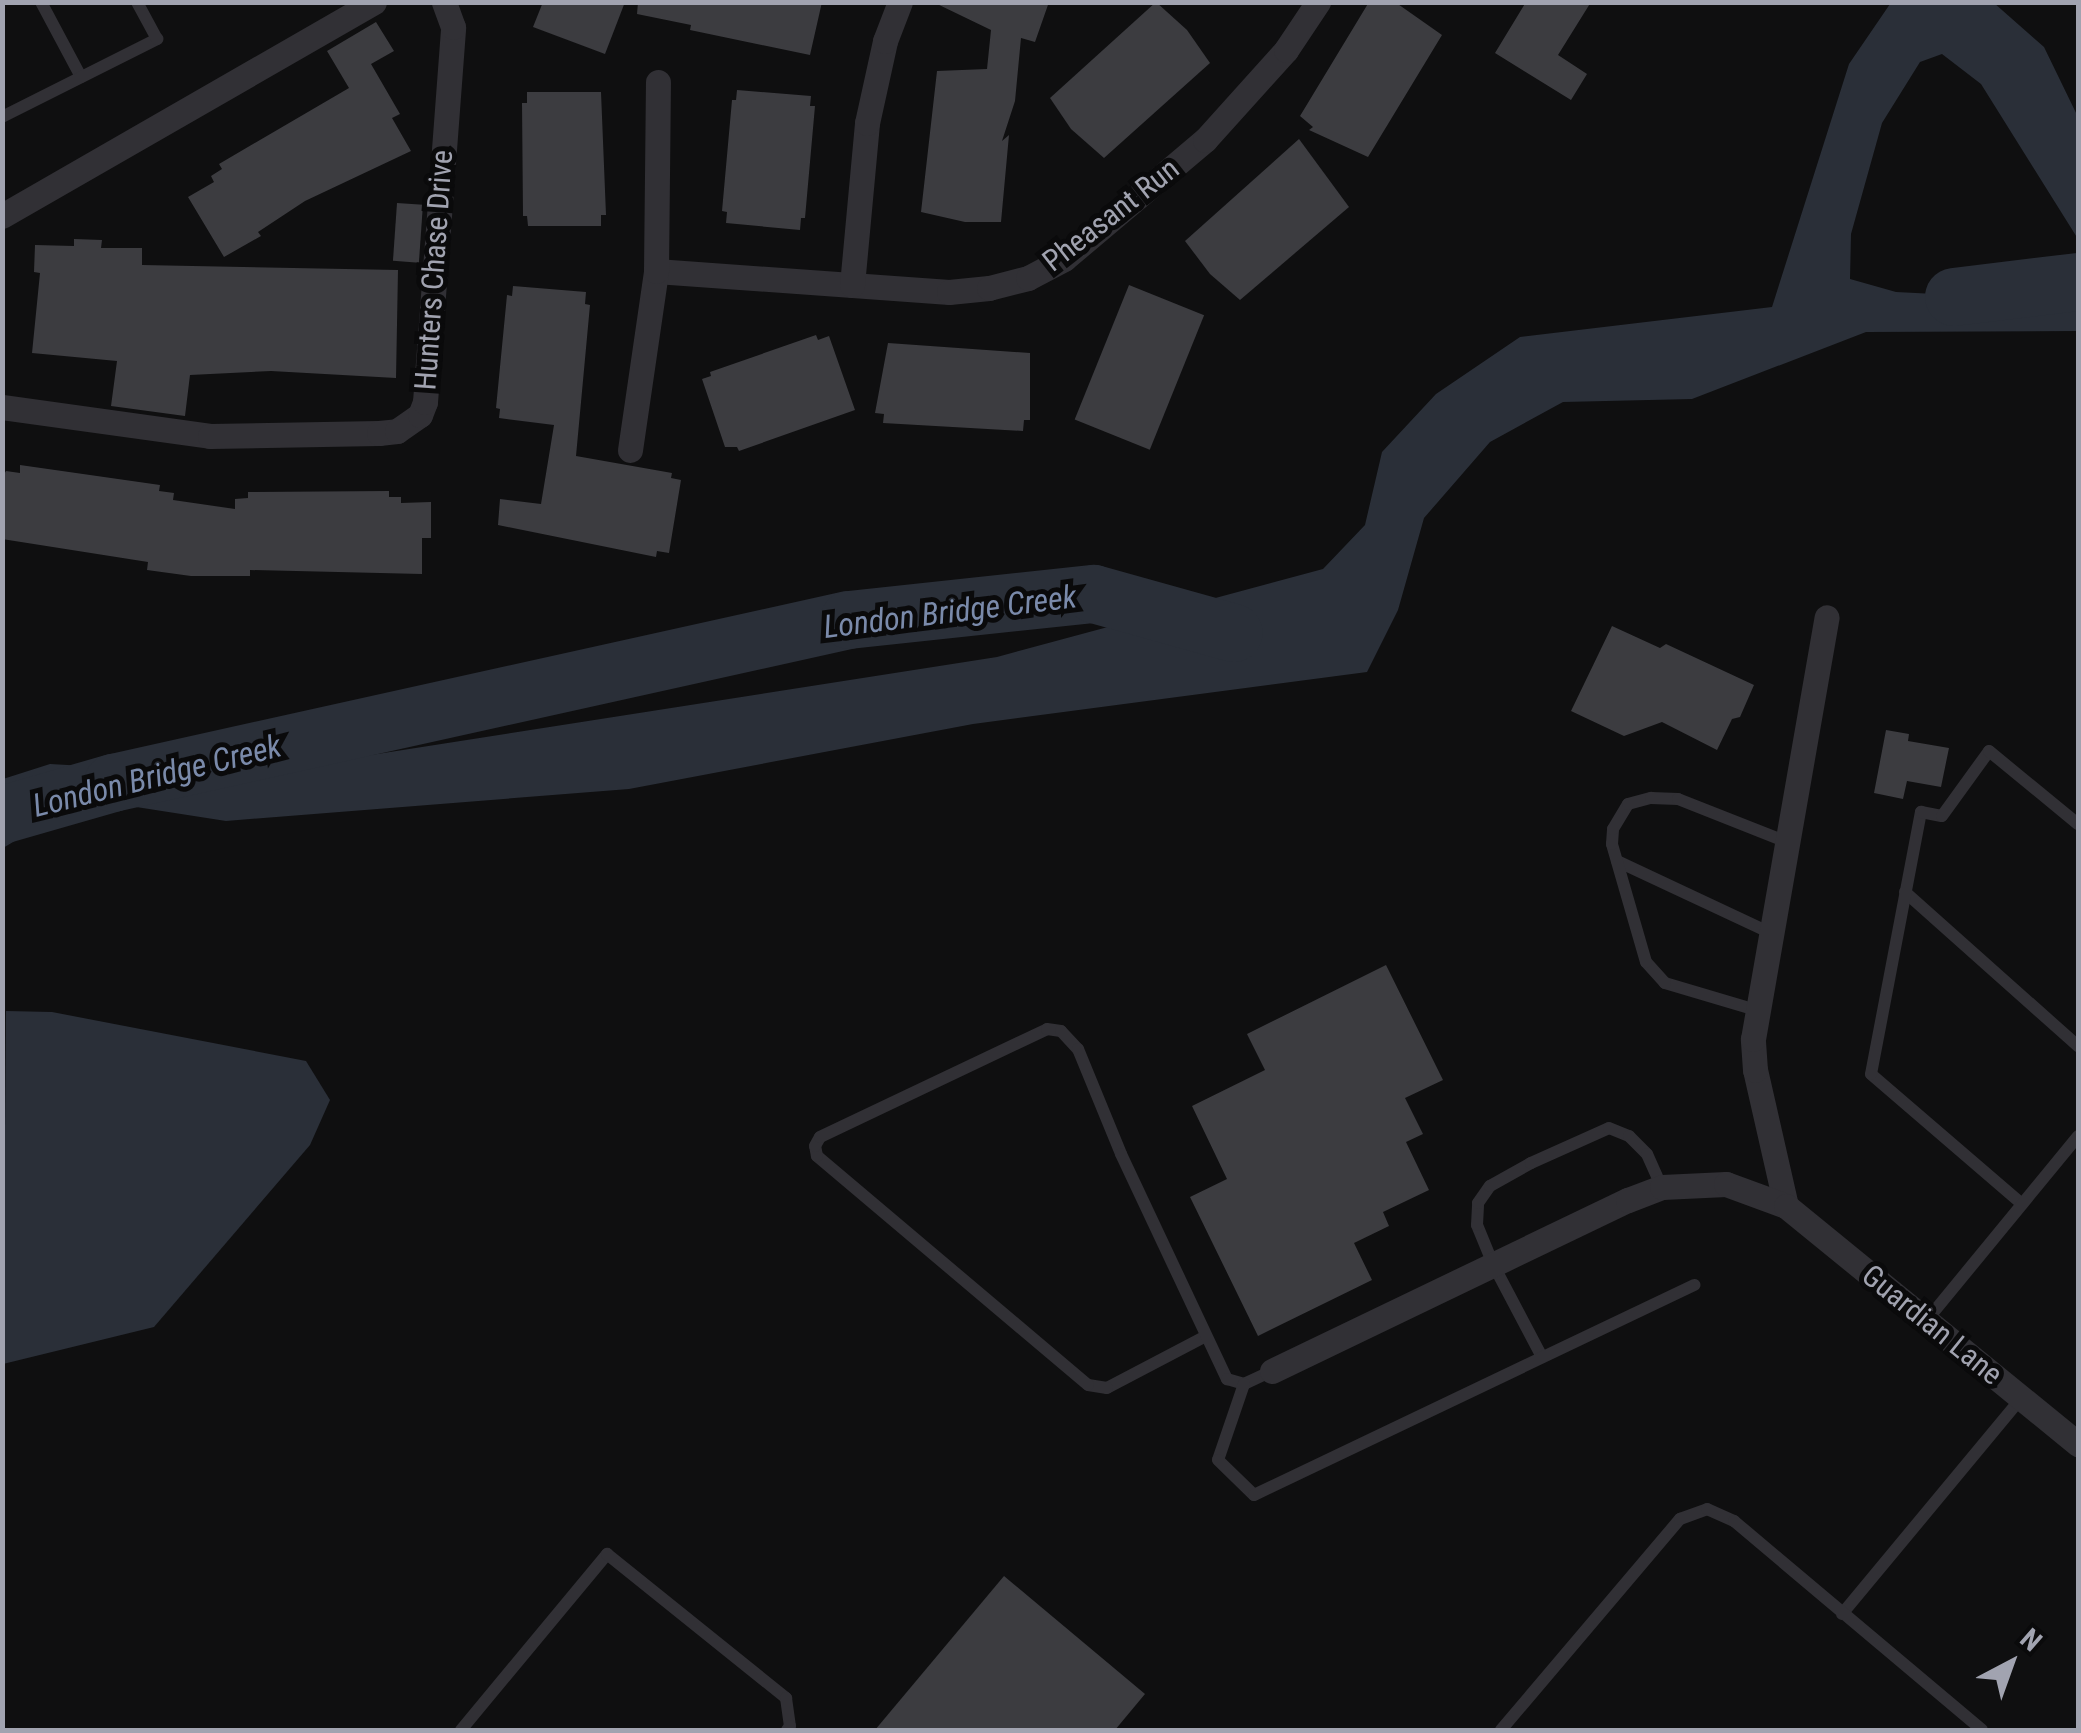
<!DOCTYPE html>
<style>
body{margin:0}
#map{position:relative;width:2081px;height:1733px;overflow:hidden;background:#0f0f10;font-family:"Roboto Condensed",sans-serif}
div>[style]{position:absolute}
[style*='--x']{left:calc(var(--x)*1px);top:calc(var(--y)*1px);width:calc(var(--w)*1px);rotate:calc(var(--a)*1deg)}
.water>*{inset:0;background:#2a2f38}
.river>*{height:58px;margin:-29px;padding:0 29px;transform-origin:29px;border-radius:29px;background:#2a2f38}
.building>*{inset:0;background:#3c3c40;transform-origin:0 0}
.service>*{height:12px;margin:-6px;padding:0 6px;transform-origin:6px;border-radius:6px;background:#313035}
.minor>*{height:25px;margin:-12.5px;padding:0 12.5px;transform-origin:12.5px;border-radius:12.5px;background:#313035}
span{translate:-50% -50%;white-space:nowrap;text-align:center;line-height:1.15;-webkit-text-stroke:10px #0a0a0b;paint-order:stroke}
.street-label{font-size:30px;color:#a1a3b0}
.water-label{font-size:32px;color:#7a8aaa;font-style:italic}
.frame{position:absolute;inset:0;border:5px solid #a1a3b0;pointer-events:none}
.north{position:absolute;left:1961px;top:1613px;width:100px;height:100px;-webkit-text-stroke:8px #0a0a0b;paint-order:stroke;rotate:41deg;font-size:28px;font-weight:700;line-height:40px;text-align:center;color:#a1a3b0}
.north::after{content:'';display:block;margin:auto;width:35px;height:45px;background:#a1a3b0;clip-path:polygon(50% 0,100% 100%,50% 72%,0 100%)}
</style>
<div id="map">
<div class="water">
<i style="clip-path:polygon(1994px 3px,2044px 47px,2078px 117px,2078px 239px,1981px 84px,1942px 54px,1920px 62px,1882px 123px,1851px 234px,1850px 279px,1896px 292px,1955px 295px,2059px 285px,2078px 265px,2078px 331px,1866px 332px,1692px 399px,1563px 402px,1490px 442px,1424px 518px,1398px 610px,1367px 672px,973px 724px,629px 789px,226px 821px,85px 799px,3px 848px,3px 779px,50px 764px,243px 775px,997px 657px,1323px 569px,1365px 525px,1382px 452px,1436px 394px,1520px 337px,1772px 307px,1849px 64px,1890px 4px)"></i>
<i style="clip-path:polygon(6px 1011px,52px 1012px,306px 1061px,330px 1100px,310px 1145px,154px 1327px,3px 1364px)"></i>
</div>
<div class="river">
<i style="--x:1954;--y:297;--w:125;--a:-6.9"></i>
<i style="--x:2;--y:815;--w:116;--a:-16.1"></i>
<i style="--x:113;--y:783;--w:754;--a:-12.49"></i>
<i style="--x:849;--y:620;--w:246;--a:-6.1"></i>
<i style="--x:1094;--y:594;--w:145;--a:15.6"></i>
</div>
<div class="building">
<i style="clip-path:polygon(543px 2px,625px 2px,605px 54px,533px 27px)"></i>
<i style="clip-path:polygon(638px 2px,822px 2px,810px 55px,690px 30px,691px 25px,637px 14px)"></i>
<i style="clip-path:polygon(933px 2px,1049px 2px,1035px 42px,1021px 38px,1015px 101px,1002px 141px,1009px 135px,1001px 222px,965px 222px,921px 212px,937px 71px,987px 69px,991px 30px)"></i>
<i style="clip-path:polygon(1156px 2px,1187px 30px,1210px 63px,1104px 158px,1071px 129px,1050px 98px)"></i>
<i style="clip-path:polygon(1369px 2px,1395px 2px,1442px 35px,1368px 157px,1309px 130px,1313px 127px,1300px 116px)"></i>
<i style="clip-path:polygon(1526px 2px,1591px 2px,1558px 55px,1587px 74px,1571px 100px,1495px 53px)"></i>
<i style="clip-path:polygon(376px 22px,394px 51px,371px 64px,400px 114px,392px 118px,411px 151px,305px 201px,258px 232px,261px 236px,224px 257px,188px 197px,214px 182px,211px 176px,222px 169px,219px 164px,349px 88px,327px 51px)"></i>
<i style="clip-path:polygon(737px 90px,811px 96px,810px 106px,815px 106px,805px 218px,801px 218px,800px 230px,726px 223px,727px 212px,722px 211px,732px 100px,736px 100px)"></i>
<i style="clip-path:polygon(527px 92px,601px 92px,606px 215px,601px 215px,601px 226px,528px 226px,527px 216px,523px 216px,522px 103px,527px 103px)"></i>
<i style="clip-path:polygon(1299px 139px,1349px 207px,1240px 300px,1210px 274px,1185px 241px)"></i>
<i style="left:397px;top:203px;width:26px;height:58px;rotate:4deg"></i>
<i style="clip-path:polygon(74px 239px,102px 240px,101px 248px,142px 248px,142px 265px,398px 270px,396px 378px,271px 371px,190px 375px,185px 416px,111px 406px,117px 361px,32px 353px,40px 273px,34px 272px,35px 245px,74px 246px)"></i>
<i style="left:1129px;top:285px;width:81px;height:145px;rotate:22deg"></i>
<i style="clip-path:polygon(513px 286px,586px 292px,585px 304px,590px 305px,576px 456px,672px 473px,671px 478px,681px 480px,669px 553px,657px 551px,656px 557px,498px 525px,500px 499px,541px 504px,554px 425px,499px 418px,500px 409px,496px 408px,507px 295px,512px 296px)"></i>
<i style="clip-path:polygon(816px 335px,818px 340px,829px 336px,855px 410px,739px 451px,737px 447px,725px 447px,702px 379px,711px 376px,710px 372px)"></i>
<i style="clip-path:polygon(888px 343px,1030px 353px,1030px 420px,1024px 420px,1023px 431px,883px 423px,884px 414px,875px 413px)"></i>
<i style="clip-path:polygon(20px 465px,160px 485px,159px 491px,174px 493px,173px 500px,235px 509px,235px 499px,248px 498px,248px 492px,389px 491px,389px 497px,401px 497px,401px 503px,431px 502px,431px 538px,422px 538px,422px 574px,250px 570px,250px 576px,191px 576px,147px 570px,148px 562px,2px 539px,2px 478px,6px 471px,20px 473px)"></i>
<i style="clip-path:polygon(1612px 626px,1660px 648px,1666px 644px,1754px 685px,1740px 717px,1732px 719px,1717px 750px,1662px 722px,1624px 736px,1571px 711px)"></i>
<i style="clip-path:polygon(1886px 730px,1909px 734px,1908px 741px,1949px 748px,1941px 787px,1907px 781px,1903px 799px,1874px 793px)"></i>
<i style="clip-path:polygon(1386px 965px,1443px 1080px,1405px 1098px,1423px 1134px,1406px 1142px,1429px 1190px,1383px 1212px,1389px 1226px,1354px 1243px,1372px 1280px,1258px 1336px,1190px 1197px,1227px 1179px,1192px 1106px,1265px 1070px,1247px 1034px)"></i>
<i style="clip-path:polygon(1004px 1576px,1145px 1694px,1115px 1730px,875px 1730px)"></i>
</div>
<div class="service">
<i style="--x:41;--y:2;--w:85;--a:61.9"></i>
<i style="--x:2;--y:117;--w:174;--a:-26.7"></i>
<i style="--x:157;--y:39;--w:42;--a:-118.4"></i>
<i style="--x:1617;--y:861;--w:170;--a:25.1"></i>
<i style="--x:1905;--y:892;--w:232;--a:41.7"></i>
<i style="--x:1756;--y:1010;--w:95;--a:-163.5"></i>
<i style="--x:1665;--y:983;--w:28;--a:-132"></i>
<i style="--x:1646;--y:962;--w:123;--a:-106.1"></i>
<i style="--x:1612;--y:844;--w:15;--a:-86"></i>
<i style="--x:1613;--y:829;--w:29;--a:-59"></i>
<i style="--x:1628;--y:804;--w:24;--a:-15"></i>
<i style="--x:1651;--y:798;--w:27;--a:2"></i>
<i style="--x:1678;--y:799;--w:117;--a:21.5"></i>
<i style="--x:2022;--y:1204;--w:199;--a:-139.3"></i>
<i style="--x:1871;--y:1074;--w:267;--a:-79.2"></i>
<i style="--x:1921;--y:812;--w:21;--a:11"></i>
<i style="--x:1942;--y:816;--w:80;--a:-54.1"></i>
<i style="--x:1989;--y:751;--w:115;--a:39.4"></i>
<i style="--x:1927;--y:1320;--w:238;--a:-50.6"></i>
<i style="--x:1206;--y:1336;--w:112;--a:152.3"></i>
<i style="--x:1107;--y:1388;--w:19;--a:-171"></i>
<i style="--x:1088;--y:1385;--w:355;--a:-139.8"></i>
<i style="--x:817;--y:1156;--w:10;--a:-101"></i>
<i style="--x:815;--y:1146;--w:10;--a:-61"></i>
<i style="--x:820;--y:1137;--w:251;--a:-25.4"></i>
<i style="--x:1047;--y:1029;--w:14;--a:8"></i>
<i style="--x:1061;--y:1031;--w:25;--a:47"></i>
<i style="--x:1078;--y:1049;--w:113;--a:67.7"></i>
<i style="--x:1121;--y:1154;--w:249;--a:64.8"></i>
<i style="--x:1227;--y:1379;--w:18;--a:16"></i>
<i style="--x:1244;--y:1384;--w:31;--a:-25"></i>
<i style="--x:1542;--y:1357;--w:105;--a:-117.8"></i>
<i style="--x:1493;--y:1264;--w:42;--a:-112.3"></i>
<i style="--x:1477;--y:1225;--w:22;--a:-87"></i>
<i style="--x:1478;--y:1203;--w:21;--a:-55"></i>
<i style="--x:1490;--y:1186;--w:47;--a:-29.3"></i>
<i style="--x:1531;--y:1163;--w:85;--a:-24.2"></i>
<i style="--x:1609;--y:1128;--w:22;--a:22"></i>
<i style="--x:1629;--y:1136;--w:25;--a:45"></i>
<i style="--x:1647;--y:1154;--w:36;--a:66"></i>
<i style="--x:1244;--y:1384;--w:80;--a:108.9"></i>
<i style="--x:1218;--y:1460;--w:50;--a:44.2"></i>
<i style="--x:1254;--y:1495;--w:488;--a:-25.5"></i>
<i style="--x:1842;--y:1614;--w:282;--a:-50.3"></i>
<i style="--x:461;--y:1730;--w:229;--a:-50.3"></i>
<i style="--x:607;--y:1554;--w:230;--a:38.8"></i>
<i style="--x:786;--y:1698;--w:28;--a:82"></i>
<i style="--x:790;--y:1726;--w:5;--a:127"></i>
<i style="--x:1501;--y:1730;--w:277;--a:-49.7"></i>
<i style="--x:1680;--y:1519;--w:29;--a:-20"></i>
<i style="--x:1707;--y:1509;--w:30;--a:24"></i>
<i style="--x:1734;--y:1521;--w:324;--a:40.1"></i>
</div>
<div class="minor">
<i style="--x:2;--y:216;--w:429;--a:-29.9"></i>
<i style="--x:656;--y:271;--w:294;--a:4.1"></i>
<i style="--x:949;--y:292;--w:40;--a:-5.7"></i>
<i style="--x:989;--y:288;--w:40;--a:-14.4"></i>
<i style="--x:1028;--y:278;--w:41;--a:-27.8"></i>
<i style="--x:1064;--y:259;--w:185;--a:-40.2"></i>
<i style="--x:1205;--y:140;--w:121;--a:-48"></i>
<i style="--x:1286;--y:50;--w:58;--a:-56.3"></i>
<i style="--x:852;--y:285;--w:163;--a:-84.7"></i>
<i style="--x:867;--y:123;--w:84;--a:-77.6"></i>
<i style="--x:885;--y:41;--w:42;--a:-69"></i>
<i style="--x:2;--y:407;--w:210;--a:7.9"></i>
<i style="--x:210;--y:436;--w:169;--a:-1"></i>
<i style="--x:379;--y:433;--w:18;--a:-6"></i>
<i style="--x:397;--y:431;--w:28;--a:-35"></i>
<i style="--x:420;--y:415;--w:14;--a:-69"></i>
<i style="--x:425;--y:402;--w:376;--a:-85.7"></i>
<i style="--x:453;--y:27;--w:27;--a:-110"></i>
<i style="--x:630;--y:450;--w:181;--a:-81.7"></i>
<i style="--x:656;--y:271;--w:189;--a:-89.4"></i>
<i style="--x:1786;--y:1206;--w:139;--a:-102.8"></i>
<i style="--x:1755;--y:1070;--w:31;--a:-94"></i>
<i style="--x:1753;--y:1039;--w:428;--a:-80.1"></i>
<i style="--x:1272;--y:1371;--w:395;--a:-25.7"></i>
<i style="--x:1628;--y:1200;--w:36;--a:-21"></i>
<i style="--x:1662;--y:1187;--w:64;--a:-2.7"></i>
<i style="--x:1726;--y:1184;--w:64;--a:20.1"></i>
<i style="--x:1786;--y:1206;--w:377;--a:39.2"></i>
</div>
<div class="street-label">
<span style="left:1111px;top:215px;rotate:-38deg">Pheasant Run</span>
<span style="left:434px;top:270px;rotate:-86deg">Hunters Chase Drive</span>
<span style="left:1932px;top:1325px;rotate:39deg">Guardian Lane</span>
</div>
<div class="water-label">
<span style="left:950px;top:612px;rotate:-7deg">London Bridge Creek</span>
<span style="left:157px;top:776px;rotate:-14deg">London Bridge Creek</span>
</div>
<div class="frame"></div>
<div class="north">N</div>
</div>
